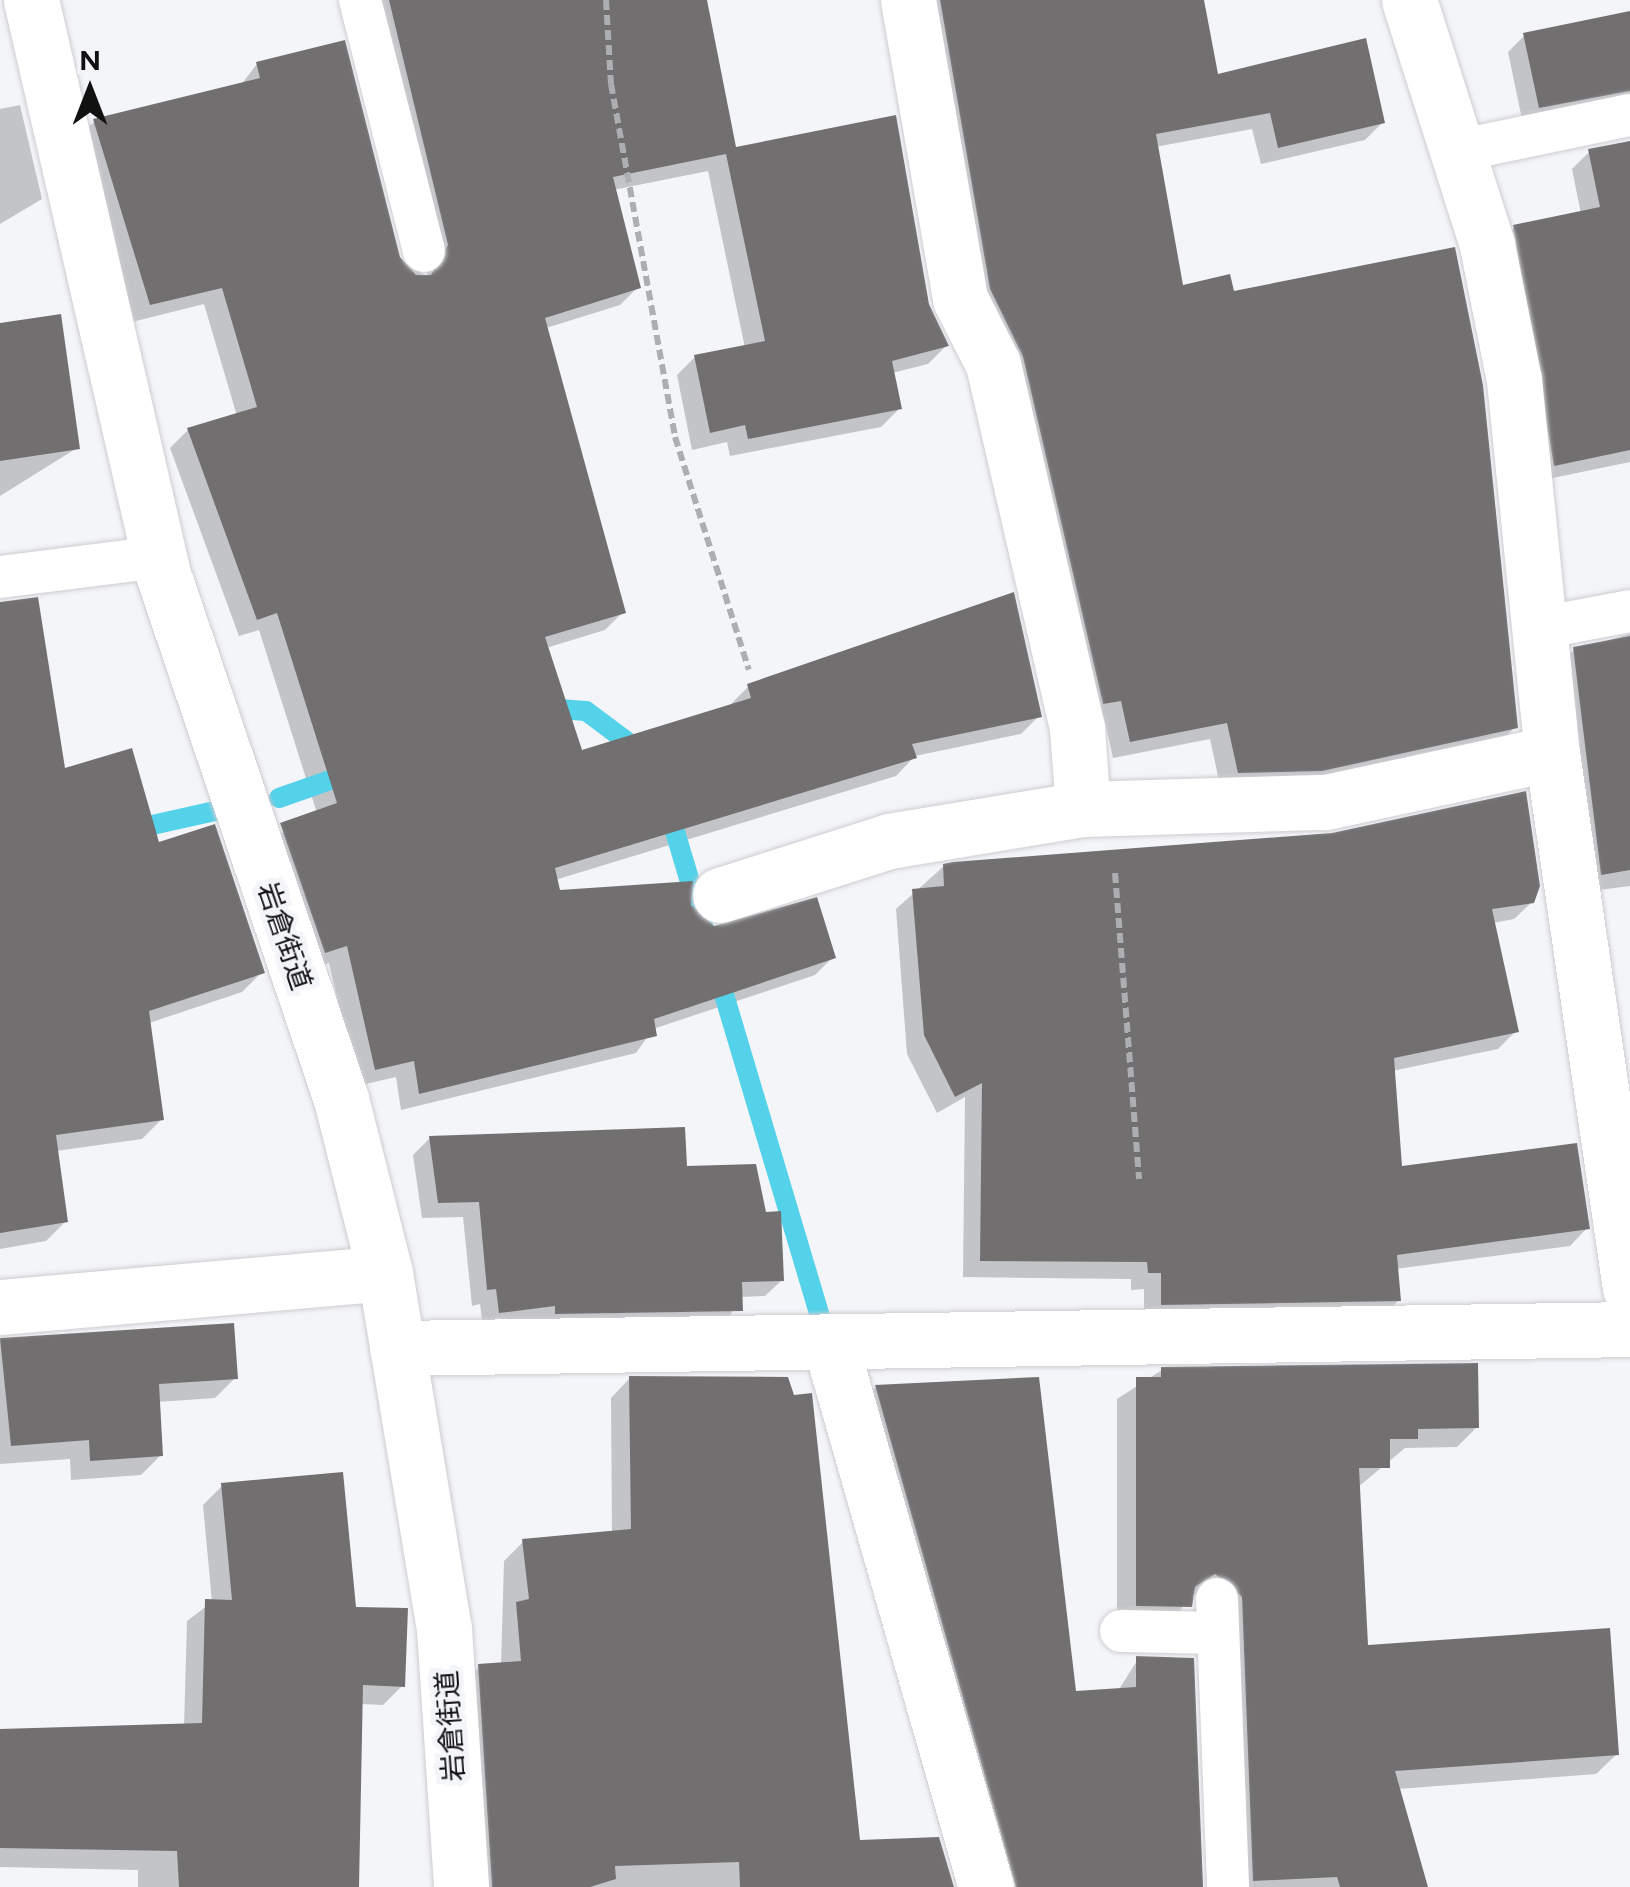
<!DOCTYPE html>
<meta charset="utf-8">
<style>
body{margin:0}
#map{position:relative;width:1630px;height:1887px;overflow:hidden;background:#f4f5f9;font-family:Figtree,"Noto Sans JP",sans-serif}
div>[style]{position:absolute}
[style*='--x']{left:calc(var(--x)*1px);top:calc(var(--y)*1px);width:calc(var(--w)*1px);rotate:calc(var(--a)*1deg)}
.shadow>*{inset:0;background:#0003}
.stream>*{height:20px;margin:-10px;padding:0 10px;transform-origin:10px;border-radius:10px;background:#54d2e9}
.building>*{inset:0;background:#726f71}
.path>*{height:6px;margin-top:-3px;transform-origin:0;background:repeating-linear-gradient(90deg,#adaeb1 0 10px,transparent 0 15px)}
.roads{filter:drop-shadow(0 0 2px #cdcdd1) drop-shadow(0 0 2px #cdcdd1)}
.service>*{height:42px;margin:-21px;padding:0 21px;transform-origin:21px;border-radius:21px;background:#fff}
.minor>*{height:55px;margin:-27.5px;padding:0 27.5px;transform-origin:27.5px;border-radius:27.5px;background:#fff}
span{translate:-50% -50%;white-space:nowrap;text-align:center;line-height:1.15;-webkit-text-stroke:10px #f4f5f9;paint-order:stroke}
.street-label{font-size:28px;color:#111112}
.north{position:absolute;left:40px;top:40px;width:100px;height:100px;-webkit-text-stroke:8px #f4f5f9;paint-order:stroke;rotate:0deg;font-size:28px;font-weight:700;line-height:40px;text-align:center;color:#111112}
.north::after{content:'';display:block;margin:auto;width:35px;height:45px;background:#111112;clip-path:polygon(50% 0,100% 100%,50% 72%,0 100%)}
</style>
<div id="map">
<div class="shadow">
<i style="clip-path:polygon(371px 0,704px 0,734px 150px,927px 305px,946px 346px,928px 364px,892px 373px,899px 409px,881px 427px,730px 456px,727px 442px,692px 450px,677px 375px,695px 357px,745px 348px,708px 171px,613px 190px,638px 287px,620px 305px,546px 328px,623px 612px,605px 630px,546px 648px,581px 753px,730px 705px,748px 687px,1039px 716px,1021px 734px,915px 756px,896px 776px,555px 880px,557px 893px,688px 906px,714px 928px,833px 957px,815px 975px,653px 1029px,636px 1053px,401px 1110px,396px 1077px,357px 1086px,329px 963px,307px 970px,264px 843px,317px 813px,259px 630px,239px 636px,170px 448px,188px 430px,237px 416px,204px 304px,132px 322px,76px 139px,95px 121px,240px 86px,257px 64px,398px 259px,428px 277px)"></i>
<i style="clip-path:polygon(911px 0,1202px 0,1216px 77px,1383px 122px,1365px 140px,1261px 164px,1252px 129px,1155px 147px,1181px 288px,1232px 294px,1515px 727px,1498px 745px,1303px 787px,1221px 790px,1210px 739px,1113px 758px,1104px 717px,1086px 720px)"></i>
<i style="clip-path:polygon(1630px 13px,1630px 122px,1523px 124px,1508px 52px,1524px 36px)"></i>
<i style="clip-path:polygon(20px 105px,42px 199px,0 224px,0 109px)"></i>
<i style="clip-path:polygon(1630px 141px,1630px 462px,1538px 481px,1498px 244px,1515px 227px,1581px 214px,1572px 169px,1589px 152px)"></i>
<i style="clip-path:polygon(0 326px,77px 448px,0 496px)"></i>
<i style="clip-path:polygon(1630px 634px,1630px 886px,1584px 892px,1555px 668px,1574px 650px)"></i>
<i style="clip-path:polygon(0 636px,63px 771px,157px 845px,262px 972px,242px 992px,149px 1023px,162px 1119px,142px 1139px,56px 1151px,66px 1221px,46px 1241px,0 1249px)"></i>
<i style="clip-path:polygon(944px 866px,1532px 902px,1514px 919px,1493px 923px,1516px 1031px,1498px 1049px,1392px 1071px,1400px 1169px,1587px 1228px,1570px 1246px,1395px 1269px,1399px 1300px,1381px 1318px,1144px 1322px,1144px 1289px,1131px 1290px,1131px 1279px,963px 1277px,965px 1097px,937px 1113px,907px 1054px,896px 909px)"></i>
<i style="clip-path:polygon(430px 1138px,684px 1169px,782px 1280px,765px 1296px,740px 1297px,724px 1327px,483px 1328px,480px 1304px,472px 1306px,463px 1217px,422px 1218px,413px 1155px)"></i>
<i style="clip-path:polygon(0 1340px,2px 1341px,235px 1378px,215px 1398px,157px 1402px,161px 1455px,141px 1475px,71px 1480px,70px 1459px,0 1464px)"></i>
<i style="clip-path:polygon(1162px 1370px,1477px 1427px,1457px 1447px,1405px 1448px,1358px 1487px,1365px 1648px,1617px 1754px,1596px 1774px,1398px 1789px,1426px 1887px,1233px 1887px,1219px 1607px,1192px 1593px,1169px 1627px,1117px 1626px,1117px 1399px)"></i>
<i style="clip-path:polygon(630px 1378px,857px 1843px,937px 1840px,954px 1887px,469px 1887px,459px 1687px,479px 1667px,501px 1665px,504px 1561px,523px 1542px,612px 1533px,611px 1398px)"></i>
<i style="clip-path:polygon(876px 1387px,1074px 1693px,1118px 1691px,1138px 1659px,1192px 1660px,1203px 1887px,994px 1887px,856px 1407px)"></i>
<i style="clip-path:polygon(222px 1486px,354px 1610px,402px 1686px,383px 1705px,360px 1704px,356px 1887px,138px 1887px,138px 1870px,0 1867px,0 1732px,184px 1726px,187px 1621px,212px 1602px,203px 1505px)"></i>
</div>
<div class="stream">
<i style="--x:545;--y:708;--w:41;--a:4.2"></i>
<i style="--x:586;--y:711;--w:74;--a:36.7"></i>
<i style="--x:279;--y:798;--w:78;--a:-19.4"></i>
<i style="--x:668;--y:808;--w:137;--a:73.4"></i>
<i style="--x:130;--y:830;--w:87;--a:-12.6"></i>
<i style="--x:717;--y:971;--w:364;--a:73.4"></i>
</div>
<div class="building">
<i style="clip-path:polygon(389px 0,707px 0,736px 147px,896px 115px,929px 304px,949px 346px,892px 361px,902px 409px,748px 439px,745px 425px,710px 433px,694px 355px,765px 341px,726px 154px,613px 177px,641px 288px,545px 318px,626px 613px,545px 637px,582px 750px,751px 698px,747px 684px,1014px 592px,1042px 717px,912px 744px,917px 758px,555px 868px,560px 890px,693px 881px,691px 905px,714px 926px,817px 897px,836px 958px,654px 1019px,657px 1036px,419px 1094px,414px 1061px,375px 1070px,347px 946px,325px 953px,280px 823px,337px 803px,277px 613px,257px 620px,187px 428px,257px 407px,222px 288px,150px 305px,93px 119px,260px 78px,256px 62px,345px 40px,400px 257px,416px 275px,431px 275px,448px 245px)"></i>
<i style="clip-path:polygon(940px 0,1204px 0,1218px 74px,1366px 38px,1385px 123px,1278px 148px,1270px 113px,1156px 134px,1183px 285px,1230px 274px,1234px 291px,1455px 247px,1483px 385px,1518px 728px,1322px 771px,1238px 773px,1227px 723px,1130px 742px,1121px 701px,1103px 704px,1023px 357px,990px 289px)"></i>
<i style="clip-path:polygon(1630px 11px,1630px 91px,1539px 108px,1523px 33px)"></i>
<i style="clip-path:polygon(1630px 141px,1630px 450px,1554px 466px,1513px 225px,1600px 207px,1588px 149px)"></i>
<i style="clip-path:polygon(61px 314px,80px 449px,0 461px,0 323px)"></i>
<i style="clip-path:polygon(38px 597px,65px 768px,132px 748px,159px 842px,215px 824px,265px 973px,149px 1011px,164px 1120px,56px 1135px,68px 1222px,0 1233px,0 602px)"></i>
<i style="clip-path:polygon(1630px 636px,1630px 870px,1601px 875px,1573px 647px)"></i>
<i style="clip-path:polygon(1526px 791px,1540px 886px,1534px 903px,1492px 909px,1519px 1032px,1394px 1058px,1402px 1166px,1577px 1143px,1590px 1229px,1397px 1255px,1401px 1301px,1161px 1305px,1161px 1273px,1148px 1273px,1147px 1262px,980px 1261px,982px 1083px,955px 1097px,924px 1035px,912px 889px,944px 886px,943px 864px,953px 862px,1332px 833px)"></i>
<i style="clip-path:polygon(685px 1127px,687px 1166px,756px 1164px,766px 1212px,781px 1211px,784px 1281px,742px 1282px,743px 1311px,555px 1314px,555px 1306px,499px 1313px,496px 1289px,487px 1290px,479px 1202px,438px 1203px,429px 1136px)"></i>
<i style="clip-path:polygon(234px 1323px,238px 1379px,159px 1384px,163px 1456px,90px 1461px,89px 1440px,11px 1446px,0 1338px)"></i>
<i style="clip-path:polygon(1478px 1363px,1479px 1428px,1418px 1429px,1418px 1439px,1390px 1439px,1390px 1468px,1359px 1468px,1368px 1645px,1610px 1628px,1619px 1755px,1395px 1771px,1428px 1887px,1340px 1887px,1337px 1877px,1253px 1881px,1242px 1597px,1215px 1574px,1195px 1587px,1192px 1607px,1136px 1606px,1136px 1377px,1161px 1377px,1161px 1367px)"></i>
<i style="clip-path:polygon(629px 1376px,788px 1377px,794px 1395px,812px 1393px,860px 1840px,939px 1837px,954px 1887px,740px 1887px,739px 1862px,615px 1866px,616px 1879px,590px 1887px,492px 1887px,478px 1664px,521px 1661px,516px 1602px,529px 1599px,522px 1539px,631px 1529px)"></i>
<i style="clip-path:polygon(1039px 1377px,1076px 1691px,1136px 1687px,1136px 1656px,1194px 1658px,1203px 1887px,1016px 1887px,875px 1385px)"></i>
<i style="clip-path:polygon(343px 1472px,356px 1607px,408px 1608px,405px 1687px,363px 1685px,359px 1887px,179px 1887px,177px 1851px,0 1848px,0 1729px,202px 1723px,205px 1599px,232px 1600px,221px 1483px)"></i>
</div>
<div class="path">
<i style="--x:606;--y:0;--w:84;--a:86.6"></i>
<i style="--x:611;--y:84;--w:359;--a:79.7"></i>
<i style="--x:675;--y:437;--w:244;--a:72.4"></i>
<i style="--x:1115;--y:873;--w:307;--a:85.5"></i>
</div>
<div class="roads">
<div class="service">
<i style="--x:360;--y:0;--w:259;--a:75.7"></i>
<i style="--x:1457;--y:151;--w:177;--a:-11.8"></i>
<i style="--x:0;--y:577;--w:159;--a:-7.2"></i>
<i style="--x:1540;--y:628;--w:92;--a:-10.7"></i>
<i style="--x:1217;--y:1599;--w:288;--a:87.8"></i>
<i style="--x:1121;--y:1631;--w:97;--a:1.2"></i>
</div>
<div class="minor">
<i style="--x:31;--y:0;--w:589;--a:77.05"></i>
<i style="--x:163;--y:574;--w:554;--a:71.27"></i>
<i style="--x:341;--y:1099;--w:179;--a:75.8"></i>
<i style="--x:385;--y:1273;--w:361;--a:80.6"></i>
<i style="--x:444;--y:1629;--w:259;--a:86.2"></i>
<i style="--x:908;--y:0;--w:303;--a:80.1"></i>
<i style="--x:960;--y:299;--w:73;--a:63.1"></i>
<i style="--x:993;--y:364;--w:375;--a:77"></i>
<i style="--x:1077;--y:729;--w:80;--a:85.7"></i>
<i style="--x:1409;--y:0;--w:257;--a:72.3"></i>
<i style="--x:1487;--y:245;--w:138;--a:78.7"></i>
<i style="--x:1514;--y:380;--w:375;--a:84.2"></i>
<i style="--x:1552;--y:753;--w:541;--a:81.71"></i>
<i style="--x:720;--y:895;--w:177;--a:-17.7"></i>
<i style="--x:889;--y:841;--w:197;--a:-9.4"></i>
<i style="--x:1083;--y:809;--w:243;--a:-1.7"></i>
<i style="--x:1326;--y:802;--w:231;--a:-12.2"></i>
<i style="--x:0;--y:1307;--w:386;--a:-5"></i>
<i style="--x:831;--y:1346;--w:563;--a:74.01"></i>
<i style="--x:397;--y:1348;--w:1233;--a:-0.88"></i>
</div>
</div>
<div class="street-label">
<span style="left:285px;top:936px;rotate:71deg">岩倉街道</span>
<span style="left:450px;top:1726px;rotate:-94deg">岩倉街道</span>
</div>
<div class="north">N</div>
</div>
